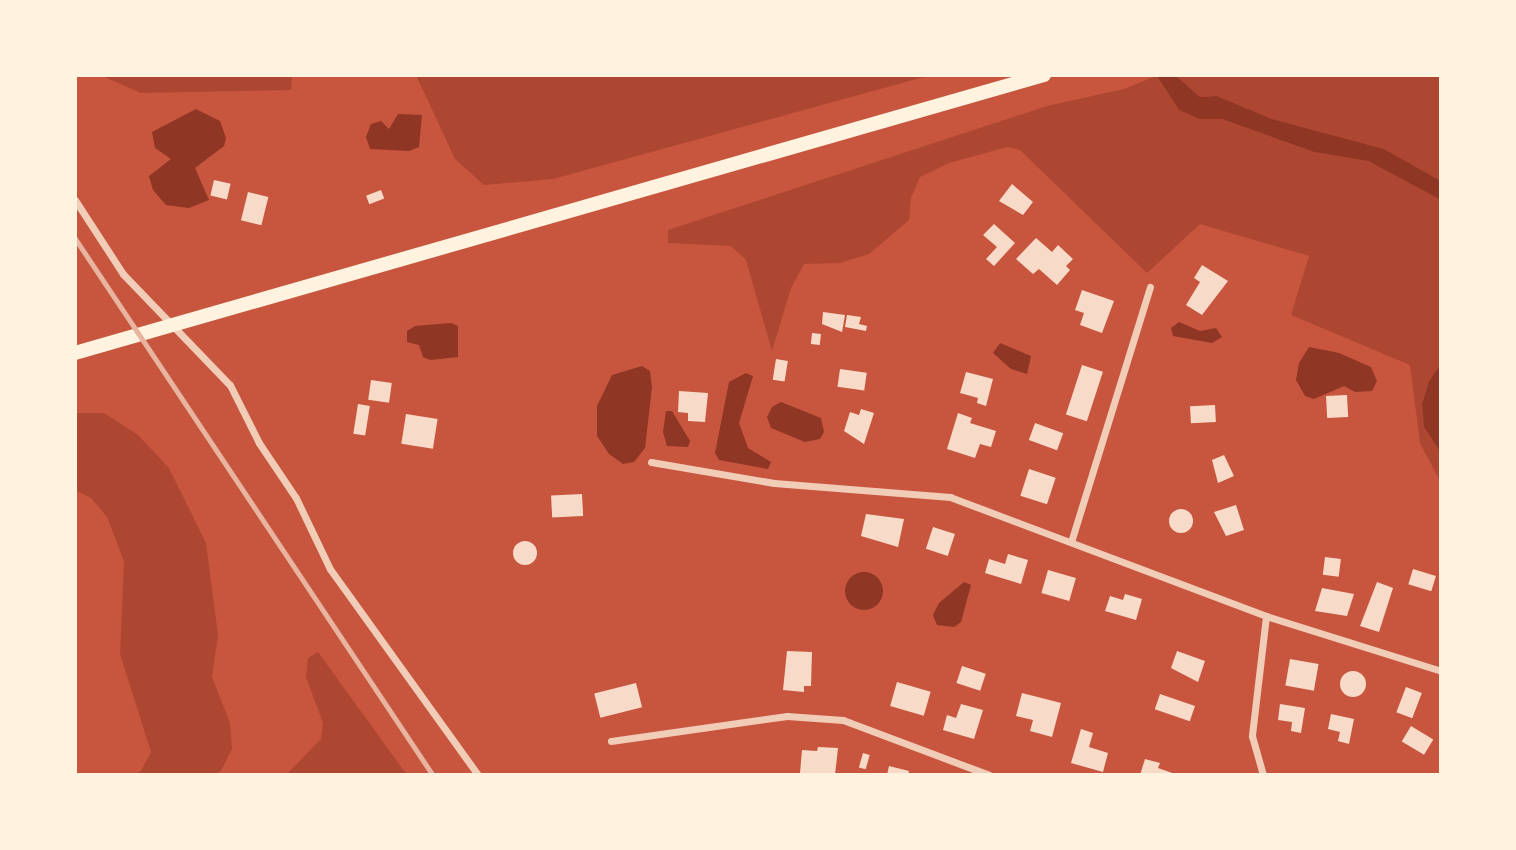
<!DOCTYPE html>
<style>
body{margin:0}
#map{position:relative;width:1516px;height:850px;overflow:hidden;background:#c8553d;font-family:"Archivo Narrow",sans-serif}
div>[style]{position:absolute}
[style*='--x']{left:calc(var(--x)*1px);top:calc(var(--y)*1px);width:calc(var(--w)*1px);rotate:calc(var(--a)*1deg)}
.green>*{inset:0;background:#ae4732}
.water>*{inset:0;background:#8f3625}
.round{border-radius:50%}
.building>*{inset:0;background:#f7dbc8;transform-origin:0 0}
.minor>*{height:7px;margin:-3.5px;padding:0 3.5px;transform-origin:3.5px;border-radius:3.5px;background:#f1ccb7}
.primary>*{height:14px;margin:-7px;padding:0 7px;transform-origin:7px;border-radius:7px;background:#fff3e0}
.rail>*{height:4.5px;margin:-2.25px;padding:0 2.25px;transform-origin:2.25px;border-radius:2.25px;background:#e9b49f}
span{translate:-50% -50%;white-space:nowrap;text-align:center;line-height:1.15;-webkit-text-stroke:6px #fff3e0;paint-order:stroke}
.frame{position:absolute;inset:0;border:77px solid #fff3e0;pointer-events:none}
</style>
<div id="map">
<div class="green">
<i style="clip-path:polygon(100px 75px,292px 75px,291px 90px,141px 93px)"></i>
<i style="clip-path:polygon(416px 75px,931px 75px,553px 179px,484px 185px,455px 159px)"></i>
<i style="clip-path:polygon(1175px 75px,1441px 75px,1441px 181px,1384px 149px,1272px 119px,1217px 96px,1200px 97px)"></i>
<i style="clip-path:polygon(1156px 76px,1179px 110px,1199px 119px,1222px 119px,1314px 152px,1368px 161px,1441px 200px,1441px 364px,1429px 381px,1422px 404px,1424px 427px,1441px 453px,1441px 483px,1420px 443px,1410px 365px,1291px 315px,1309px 256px,1200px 224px,1147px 273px,1020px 150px,1007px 147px,949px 163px,920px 177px,911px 198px,909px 220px,869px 254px,840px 263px,804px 264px,791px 288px,772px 351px,746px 260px,731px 246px,668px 243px,668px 230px,1047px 106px,1124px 89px)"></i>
<i style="clip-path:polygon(75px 413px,104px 413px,138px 435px,169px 468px,206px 543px,218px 635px,212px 677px,230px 723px,232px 749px,221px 771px,213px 775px,133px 775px,141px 771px,151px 752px,120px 654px,124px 561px,107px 517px,91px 498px,75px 490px)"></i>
<i style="clip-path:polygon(318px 652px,407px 775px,286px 775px,321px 739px,323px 723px,306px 677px,308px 658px)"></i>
</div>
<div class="water">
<i style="clip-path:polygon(1156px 75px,1175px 75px,1200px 97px,1217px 96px,1272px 119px,1384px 149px,1441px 181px,1441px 200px,1368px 161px,1314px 152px,1222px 119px,1199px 119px,1179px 110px)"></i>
<i style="clip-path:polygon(196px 109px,220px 121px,226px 138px,224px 146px,195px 168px,209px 200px,189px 208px,166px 205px,153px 190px,149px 176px,171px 159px,155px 148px,152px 132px)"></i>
<i style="clip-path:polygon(398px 114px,422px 115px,419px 147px,409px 151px,370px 149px,366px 137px,371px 124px,381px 121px,389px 129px)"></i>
<i style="clip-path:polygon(1179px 322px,1200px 331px,1216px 328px,1222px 337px,1212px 343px,1173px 336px,1171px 328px)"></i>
<i style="clip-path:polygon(451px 323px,458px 326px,458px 357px,430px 360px,423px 357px,419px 345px,407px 342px,407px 331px,415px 326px)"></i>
<i style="clip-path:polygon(1000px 343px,1031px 356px,1027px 374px,1011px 369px,993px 353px)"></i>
<i style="clip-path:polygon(1309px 347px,1339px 353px,1371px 367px,1377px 381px,1372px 391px,1355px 392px,1344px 386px,1314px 399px,1305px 396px,1296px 380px,1299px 363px)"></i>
<i style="clip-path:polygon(1441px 364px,1441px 453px,1424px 427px,1422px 404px,1429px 381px)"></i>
<i style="clip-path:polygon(642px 366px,650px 371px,652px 387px,645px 448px,634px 462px,623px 464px,609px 454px,597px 436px,597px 406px,612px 375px)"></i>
<i style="clip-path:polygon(746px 373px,753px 376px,739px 423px,748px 448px,771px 462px,768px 469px,719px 460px,715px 453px,729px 382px)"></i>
<i style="clip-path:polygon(781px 402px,821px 418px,824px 432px,820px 439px,805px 442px,771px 428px,767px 417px,772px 407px)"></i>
<i style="clip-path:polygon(666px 411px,672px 411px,690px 441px,688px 447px,667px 446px,663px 432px)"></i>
<i class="round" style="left:845px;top:572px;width:38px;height:38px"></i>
<i style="clip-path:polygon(964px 582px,971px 585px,961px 622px,954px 627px,937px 625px,933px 615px,939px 603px)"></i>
</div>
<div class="building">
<i style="left:214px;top:180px;width:17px;height:16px;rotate:13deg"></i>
<i style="clip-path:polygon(1012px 184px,1033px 202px,1023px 215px,999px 201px)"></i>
<i style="left:381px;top:190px;width:9px;height:16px;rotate:69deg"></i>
<i style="left:248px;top:192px;width:21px;height:29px;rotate:14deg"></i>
<i style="clip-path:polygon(994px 224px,1015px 243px,994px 266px,986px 259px,997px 247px,983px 235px)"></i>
<i style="clip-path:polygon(1036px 238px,1052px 252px,1058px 245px,1073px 259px,1066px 266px,1070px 270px,1057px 285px,1039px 269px,1033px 274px,1016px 259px)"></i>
<i style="clip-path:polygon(1202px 265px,1228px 281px,1202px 315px,1186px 305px,1200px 282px,1194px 278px)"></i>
<i style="clip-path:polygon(1082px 290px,1114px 301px,1102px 333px,1080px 325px,1084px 313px,1075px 310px)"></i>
<i style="clip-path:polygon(823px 312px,845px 315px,842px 332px,822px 324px)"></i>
<i style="clip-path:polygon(847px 315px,861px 317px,859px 324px,867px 326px,866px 331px,845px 327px)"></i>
<i style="left:812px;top:333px;width:9px;height:11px;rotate:6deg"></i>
<i style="left:776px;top:359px;width:12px;height:21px;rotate:9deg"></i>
<i style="left:1082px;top:365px;width:22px;height:52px;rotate:18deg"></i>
<i style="left:840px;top:369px;width:27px;height:18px;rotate:8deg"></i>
<i style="clip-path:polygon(966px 372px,993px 379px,986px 406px,977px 403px,978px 398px,960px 393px)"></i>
<i style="left:371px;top:380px;width:21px;height:20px;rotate:8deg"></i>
<i style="clip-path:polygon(679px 391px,708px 393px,705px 422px,688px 421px,688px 413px,678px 412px)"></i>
<i style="left:1347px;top:395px;width:22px;height:21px;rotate:87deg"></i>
<i style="left:358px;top:404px;width:12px;height:30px;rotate:9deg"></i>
<i style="left:1215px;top:405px;width:17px;height:25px;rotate:87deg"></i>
<i style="clip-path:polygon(861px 409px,874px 413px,864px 444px,844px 431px,850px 412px,859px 415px)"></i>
<i style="clip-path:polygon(958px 413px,972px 418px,970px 423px,996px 431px,991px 447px,980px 444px,975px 458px,947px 449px)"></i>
<i style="left:406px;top:414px;width:32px;height:30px;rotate:9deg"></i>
<i style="left:1035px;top:423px;width:30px;height:18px;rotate:20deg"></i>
<i style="clip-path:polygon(1224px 455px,1234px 476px,1218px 483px,1212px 460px)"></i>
<i style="left:1029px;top:469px;width:28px;height:28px;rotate:18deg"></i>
<i style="left:582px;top:494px;width:22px;height:31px;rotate:87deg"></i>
<i style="clip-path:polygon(1236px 505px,1244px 530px,1226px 536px,1214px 512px)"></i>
<i class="round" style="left:1169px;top:509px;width:24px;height:24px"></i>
<i style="clip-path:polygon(866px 514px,904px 519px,898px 547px,861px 536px)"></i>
<i style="left:933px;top:527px;width:23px;height:23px;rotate:18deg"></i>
<i class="round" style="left:513px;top:541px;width:24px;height:24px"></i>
<i style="clip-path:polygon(1008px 554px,1028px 560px,1021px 584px,985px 573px,989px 559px,1005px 564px)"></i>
<i style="left:1325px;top:557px;width:16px;height:18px;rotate:7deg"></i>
<i style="left:1413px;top:569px;width:24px;height:16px;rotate:17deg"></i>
<i style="left:1048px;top:570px;width:29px;height:24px;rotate:16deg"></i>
<i style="clip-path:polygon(1377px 582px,1393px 588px,1379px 632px,1360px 626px)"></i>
<i style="clip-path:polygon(1322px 588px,1354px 594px,1347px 616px,1315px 611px)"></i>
<i style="clip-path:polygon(1125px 594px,1142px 599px,1136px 620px,1105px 611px,1110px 596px,1123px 600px)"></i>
<i style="clip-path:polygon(787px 651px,812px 652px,811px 686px,804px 686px,804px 692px,783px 690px)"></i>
<i style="clip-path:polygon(1177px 651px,1205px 661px,1198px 682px,1171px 668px)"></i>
<i style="left:1290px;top:659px;width:29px;height:27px;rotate:10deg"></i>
<i style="left:962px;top:666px;width:25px;height:18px;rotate:18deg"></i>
<i class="round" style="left:1340px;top:671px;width:26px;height:26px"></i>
<i style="left:897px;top:682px;width:35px;height:25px;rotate:16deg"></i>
<i style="left:636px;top:683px;width:25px;height:43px;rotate:76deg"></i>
<i style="left:1406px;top:687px;width:17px;height:27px;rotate:21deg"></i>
<i style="clip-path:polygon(1022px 693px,1061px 703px,1052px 737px,1030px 731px,1033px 720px,1016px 716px)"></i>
<i style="left:1160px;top:694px;width:37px;height:16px;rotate:19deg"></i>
<i style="clip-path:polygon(961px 704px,983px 710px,974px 739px,943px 730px,947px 715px,956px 718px)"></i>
<i style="clip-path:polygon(1280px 704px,1305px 708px,1301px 733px,1291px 731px,1292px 722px,1278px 720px)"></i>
<i style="clip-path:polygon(1331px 714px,1354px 719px,1349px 744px,1338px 741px,1340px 732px,1328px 729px)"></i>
<i style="left:1411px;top:726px;width:26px;height:18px;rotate:31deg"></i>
<i style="clip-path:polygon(1081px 729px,1093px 733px,1089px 747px,1108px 753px,1103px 772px,1071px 763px)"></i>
<i style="clip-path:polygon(818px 747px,838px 748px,835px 775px,800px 773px,802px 750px,817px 751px)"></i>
<i style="left:863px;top:753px;width:7px;height:15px;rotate:16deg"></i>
<i style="clip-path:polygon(1145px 759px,1160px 763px,1158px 768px,1178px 775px,1140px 775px)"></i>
<i style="clip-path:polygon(889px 766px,909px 771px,908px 775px,887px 775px)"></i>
</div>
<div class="minor">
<i style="--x:75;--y:200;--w:88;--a:57"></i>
<i style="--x:123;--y:274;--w:154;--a:46.1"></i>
<i style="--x:230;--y:385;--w:65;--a:63.4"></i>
<i style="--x:259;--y:443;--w:66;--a:56.1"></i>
<i style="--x:296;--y:498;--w:79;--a:64.4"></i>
<i style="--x:330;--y:569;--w:254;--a:54.3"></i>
<i style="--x:651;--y:462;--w:125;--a:9.7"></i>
<i style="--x:774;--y:483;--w:177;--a:4.5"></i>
<i style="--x:950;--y:497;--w:338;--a:20.6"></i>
<i style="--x:1266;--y:616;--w:121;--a:96.7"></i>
<i style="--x:1252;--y:736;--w:41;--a:74.2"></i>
<i style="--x:1071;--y:542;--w:267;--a:-72.8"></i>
<i style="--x:1266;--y:616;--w:183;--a:17.4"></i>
<i style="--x:611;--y:741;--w:178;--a:-8.1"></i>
<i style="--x:787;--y:716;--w:56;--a:4.1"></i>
<i style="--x:843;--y:720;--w:156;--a:20.6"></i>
</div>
<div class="primary">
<i style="--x:75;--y:353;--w:1008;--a:-16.01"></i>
</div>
<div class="rail">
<i style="--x:75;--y:238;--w:645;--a:56.31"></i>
</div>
<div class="frame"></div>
</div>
